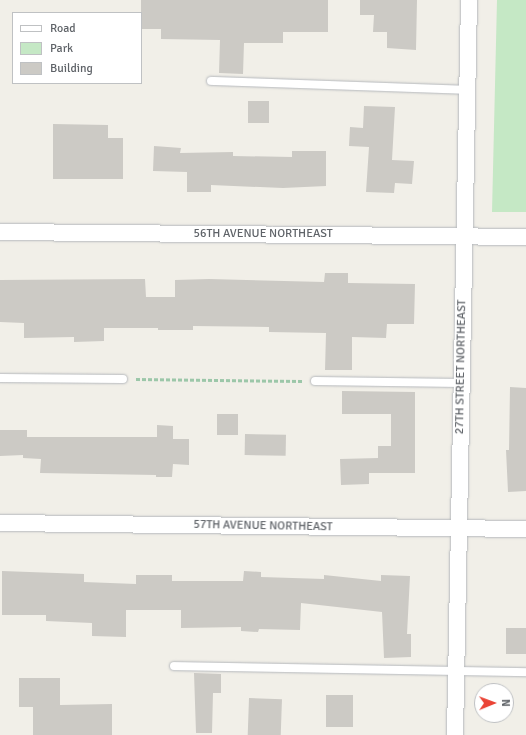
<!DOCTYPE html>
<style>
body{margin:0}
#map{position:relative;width:526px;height:735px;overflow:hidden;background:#f1efe8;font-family:Signika,sans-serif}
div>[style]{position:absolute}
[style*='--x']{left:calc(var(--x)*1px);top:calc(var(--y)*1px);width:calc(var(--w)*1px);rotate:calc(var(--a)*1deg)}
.green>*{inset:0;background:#c5e8c5}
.building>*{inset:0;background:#cccac5;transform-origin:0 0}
.path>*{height:2.5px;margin-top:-1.25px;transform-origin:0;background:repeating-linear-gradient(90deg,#9cc7a9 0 4px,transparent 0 6px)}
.roads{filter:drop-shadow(0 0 1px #b5b8bc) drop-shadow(0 0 1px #b5b8bc)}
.service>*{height:8px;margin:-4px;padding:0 4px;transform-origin:4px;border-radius:4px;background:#fff}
.minor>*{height:16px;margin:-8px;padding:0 8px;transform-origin:8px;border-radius:8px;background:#fff}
span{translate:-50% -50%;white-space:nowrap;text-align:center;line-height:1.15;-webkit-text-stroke:3.5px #fff;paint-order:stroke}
.street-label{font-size:12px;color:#5f6368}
.legend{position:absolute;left:12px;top:12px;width:130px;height:72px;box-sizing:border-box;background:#fff;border:1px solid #bfc1c3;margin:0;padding:5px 7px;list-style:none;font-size:12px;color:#5f6368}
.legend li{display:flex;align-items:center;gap:8px;height:20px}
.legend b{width:20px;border:1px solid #bfc1c3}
.north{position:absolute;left:474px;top:683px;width:40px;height:40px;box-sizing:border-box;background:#fff;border:1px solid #bfc1c3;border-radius:50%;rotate:89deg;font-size:11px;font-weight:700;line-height:16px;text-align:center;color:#5f6368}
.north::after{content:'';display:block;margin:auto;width:14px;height:18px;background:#ea4335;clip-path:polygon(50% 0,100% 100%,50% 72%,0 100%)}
</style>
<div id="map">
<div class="green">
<i style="clip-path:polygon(497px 0,526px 0,526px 212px,492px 212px)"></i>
</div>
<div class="building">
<i style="clip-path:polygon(141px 0,328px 0,328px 32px,283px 32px,283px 43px,244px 43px,243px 74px,219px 73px,220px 40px,161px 39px,161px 29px,141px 29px)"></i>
<i style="clip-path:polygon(360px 0,417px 0,416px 50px,387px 48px,387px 32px,373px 32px,374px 15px,360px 15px)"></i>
<i style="left:248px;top:101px;width:21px;height:22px"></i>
<i style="clip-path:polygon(364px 106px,395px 107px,392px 160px,414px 161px,412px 184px,395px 183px,394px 193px,366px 192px,369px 147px,349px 146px,350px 127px,363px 128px)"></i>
<i style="clip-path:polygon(53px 124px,108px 125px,108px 138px,123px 138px,123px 179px,53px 179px)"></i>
<i style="clip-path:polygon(154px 146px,181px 148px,180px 153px,233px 152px,233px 156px,292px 157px,292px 151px,326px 151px,326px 186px,283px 188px,211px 185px,211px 192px,187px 192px,187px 172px,153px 171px)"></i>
<i style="clip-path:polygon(325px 273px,348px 273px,348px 283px,415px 284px,414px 324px,387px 324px,386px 338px,352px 337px,352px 370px,325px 370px,326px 333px,269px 332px,269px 327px,193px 326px,193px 330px,158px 330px,158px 328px,104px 328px,104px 341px,74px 342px,74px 337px,24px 338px,24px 323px,0 322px,0 280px,145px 279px,146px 297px,175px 297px,175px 280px,209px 279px,324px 282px)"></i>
<i style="clip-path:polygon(510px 387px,526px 388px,526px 491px,508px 492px,506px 450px,509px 450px)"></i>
<i style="clip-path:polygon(342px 391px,415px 392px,415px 473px,369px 473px,369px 484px,341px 485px,340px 459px,378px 458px,378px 446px,391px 446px,391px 414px,342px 414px)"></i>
<i style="left:238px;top:414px;width:21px;height:21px;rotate:90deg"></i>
<i style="clip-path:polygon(157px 425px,173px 426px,173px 439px,189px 439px,189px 465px,173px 464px,172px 477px,156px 477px,156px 475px,40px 473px,41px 459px,23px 458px,23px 455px,0 456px,0 430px,27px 430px,27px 437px,157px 437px)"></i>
<i style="left:245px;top:434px;width:41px;height:21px;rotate:1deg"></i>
<i style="clip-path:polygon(2px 571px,84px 574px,84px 582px,136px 584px,136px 575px,172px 575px,172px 581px,243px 581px,244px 571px,261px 572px,261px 577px,324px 579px,324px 575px,381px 581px,381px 575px,410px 576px,407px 634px,411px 634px,411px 657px,384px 658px,382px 612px,301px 603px,300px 630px,259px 629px,258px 632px,241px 631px,241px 627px,181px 628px,181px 610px,126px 610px,126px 637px,92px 636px,92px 623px,46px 621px,46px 615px,2px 615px)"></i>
<i style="left:506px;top:628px;width:20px;height:26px"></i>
<i style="clip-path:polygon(194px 673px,221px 674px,221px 693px,213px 693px,212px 733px,196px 733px)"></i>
<i style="clip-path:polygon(19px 678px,60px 678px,60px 705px,112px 704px,112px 735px,33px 735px,33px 707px,19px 707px)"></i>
<i style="left:326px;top:695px;width:27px;height:32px"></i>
<i style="left:249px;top:698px;width:33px;height:37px;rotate:2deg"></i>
</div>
<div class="path">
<i style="--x:136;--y:379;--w:167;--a:0.7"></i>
</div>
<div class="roads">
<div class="service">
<i style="--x:211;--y:81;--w:256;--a:2"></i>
<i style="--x:0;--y:378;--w:123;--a:0.5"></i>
<i style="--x:315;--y:381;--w:146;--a:0.8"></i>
<i style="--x:174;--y:666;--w:352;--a:1"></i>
</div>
<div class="minor">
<i style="--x:0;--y:232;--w:526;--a:0.54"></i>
<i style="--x:0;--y:523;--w:526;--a:0.65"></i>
<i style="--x:455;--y:735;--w:735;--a:-88.91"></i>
</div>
</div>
<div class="street-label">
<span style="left:263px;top:234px">56TH AVENUE NORTHEAST</span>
<span style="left:461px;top:367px;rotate:-89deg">27TH STREET NORTHEAST</span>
<span style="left:263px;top:526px;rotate:1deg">57TH AVENUE NORTHEAST</span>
</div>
<ul class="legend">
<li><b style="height:5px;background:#fff"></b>Road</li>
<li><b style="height:11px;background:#c5e8c5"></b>Park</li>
<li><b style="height:11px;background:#cccac5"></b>Building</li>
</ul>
<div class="north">N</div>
</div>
